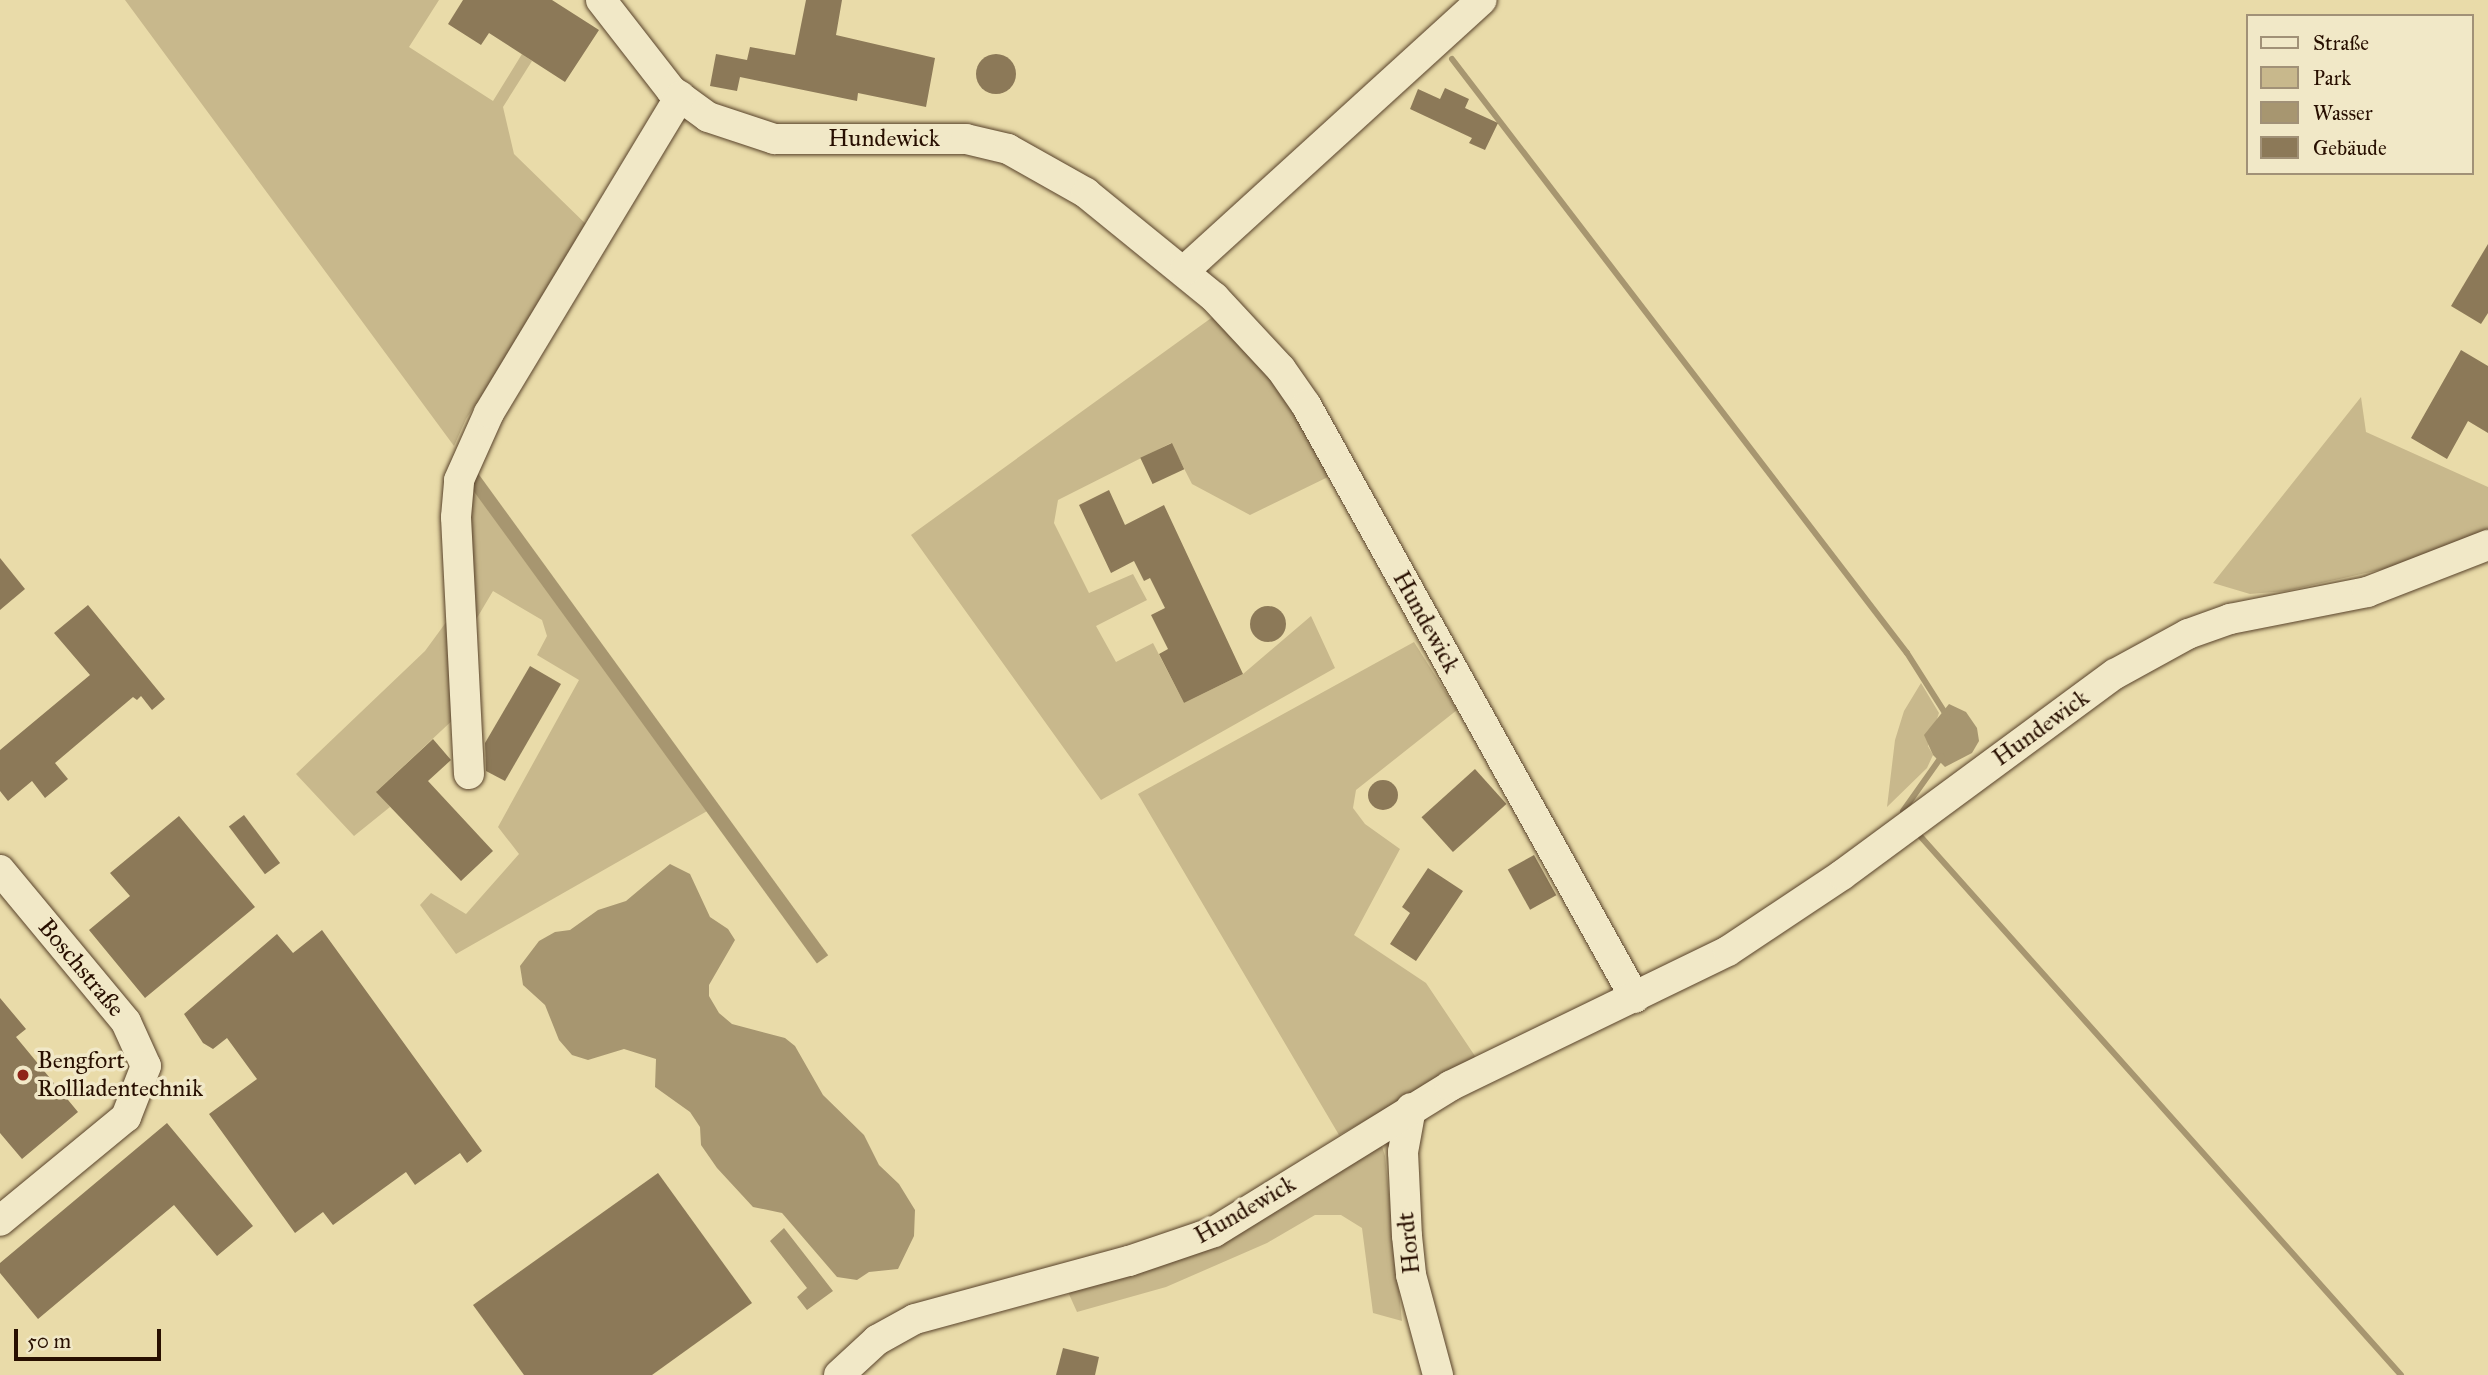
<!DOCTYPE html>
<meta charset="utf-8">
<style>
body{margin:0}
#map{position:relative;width:2488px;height:1375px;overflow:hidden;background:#e9dba9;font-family:"IM FELL Great Primer",serif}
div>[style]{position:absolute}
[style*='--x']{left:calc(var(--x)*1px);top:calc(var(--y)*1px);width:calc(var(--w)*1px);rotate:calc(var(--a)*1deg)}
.green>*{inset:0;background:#c8b88c}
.water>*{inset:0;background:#a79670;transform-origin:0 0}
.stream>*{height:6px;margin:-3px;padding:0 3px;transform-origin:3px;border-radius:3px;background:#a79670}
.building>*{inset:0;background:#8c7958;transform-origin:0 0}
.round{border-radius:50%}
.roads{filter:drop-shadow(0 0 2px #58422a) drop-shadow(0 0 2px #58422a)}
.minor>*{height:30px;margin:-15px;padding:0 15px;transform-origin:15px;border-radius:15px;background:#f1e8c7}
.dots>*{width:19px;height:19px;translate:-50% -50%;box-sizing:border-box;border:4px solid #f1e8c7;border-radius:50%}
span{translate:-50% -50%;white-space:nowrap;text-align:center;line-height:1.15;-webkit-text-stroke:7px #f1e8c7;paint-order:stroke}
.street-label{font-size:24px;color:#280f00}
.poi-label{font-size:24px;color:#280f00}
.left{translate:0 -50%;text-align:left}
.legend{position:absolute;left:2246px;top:14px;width:228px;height:161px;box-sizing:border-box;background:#f1e8c7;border:2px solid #a19177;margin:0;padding:9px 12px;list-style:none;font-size:21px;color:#280f00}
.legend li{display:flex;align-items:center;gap:14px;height:35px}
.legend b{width:35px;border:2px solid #a19177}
.scale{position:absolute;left:14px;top:1329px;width:147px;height:32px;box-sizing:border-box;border:4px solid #280f00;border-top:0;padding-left:9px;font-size:21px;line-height:24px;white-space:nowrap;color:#280f00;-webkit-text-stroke:5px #f1e8c7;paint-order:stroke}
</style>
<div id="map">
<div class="green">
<i style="clip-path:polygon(125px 0,439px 0,409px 47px,493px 101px,522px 54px,532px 61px,503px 107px,514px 154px,592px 230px,466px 419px,454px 446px)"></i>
<i style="clip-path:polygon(1214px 316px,1283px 389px,1330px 476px,1250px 515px,1192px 484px,1171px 443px,1058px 500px,1054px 523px,1089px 593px,1133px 574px,1147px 600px,1096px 626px,1116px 662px,1153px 643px,1184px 703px,1243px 674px,1311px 616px,1335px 668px,1101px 800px,911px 535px)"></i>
<i style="clip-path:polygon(2361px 397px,2366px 432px,2488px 487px,2488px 533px,2406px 564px,2286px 591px,2250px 594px,2213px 583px)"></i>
<i style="clip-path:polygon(467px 478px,709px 810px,456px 954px,420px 905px,431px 893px,466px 914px,519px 854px,498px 827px,579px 680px,537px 655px,547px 636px,542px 620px,493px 591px,468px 633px)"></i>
<i style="clip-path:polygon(455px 610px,457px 716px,377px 791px,390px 807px,354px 836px,296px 774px,425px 651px)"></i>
<i style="clip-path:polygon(1414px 642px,1457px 710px,1356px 790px,1353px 808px,1365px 824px,1400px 849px,1354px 935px,1426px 983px,1477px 1059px,1339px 1135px,1138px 794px)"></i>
<i style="clip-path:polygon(1921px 683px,1939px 713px,1928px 746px,1933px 755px,1927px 768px,1887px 807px,1895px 740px,1904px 711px)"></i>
<i style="clip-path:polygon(1378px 1133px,1385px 1156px,1402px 1321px,1373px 1313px,1362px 1228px,1341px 1215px,1315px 1215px,1267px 1243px,1166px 1287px,1077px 1312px,1068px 1292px,944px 1322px,910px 1326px,1174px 1254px)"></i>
</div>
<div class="water">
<i style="left:472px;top:465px;width:606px;height:14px;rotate:54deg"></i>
<i style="clip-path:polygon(1949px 704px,1966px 712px,1977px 728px,1979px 741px,1972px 753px,1945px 767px,1933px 755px,1924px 735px)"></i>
<i style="clip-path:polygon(670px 864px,690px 874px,710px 917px,728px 929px,735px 940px,709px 985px,709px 996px,719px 1013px,732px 1024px,785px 1038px,795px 1046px,823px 1095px,864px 1135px,879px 1165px,899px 1184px,915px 1210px,914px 1236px,898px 1269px,869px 1272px,857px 1280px,837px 1277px,782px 1213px,753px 1207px,717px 1168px,701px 1145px,700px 1127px,690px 1112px,655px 1087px,656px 1059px,624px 1049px,588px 1060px,572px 1055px,559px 1040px,545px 1005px,523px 985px,520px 966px,539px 941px,555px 932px,570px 930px,598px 910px,626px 901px)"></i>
<i style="clip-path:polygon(784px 1228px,833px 1291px,807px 1310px,797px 1297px,807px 1288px,770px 1241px)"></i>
</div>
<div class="stream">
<i style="--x:1452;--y:59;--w:748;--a:52.55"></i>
<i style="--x:1907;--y:653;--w:75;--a:57.6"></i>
<i style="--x:1903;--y:811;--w:67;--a:-54.7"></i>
<i style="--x:1921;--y:837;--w:721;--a:48.26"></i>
</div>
<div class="building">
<i style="clip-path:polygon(463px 0,552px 0,599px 30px,565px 82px,489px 33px,481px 45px,448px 24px)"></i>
<i style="clip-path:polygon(806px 0,842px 0,836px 35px,935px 58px,926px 107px,858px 93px,857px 101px,740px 77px,737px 91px,710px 86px,716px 54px,747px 60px,750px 47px,795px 55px)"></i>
<i class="round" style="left:976px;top:54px;width:40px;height:40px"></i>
<i style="clip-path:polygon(1445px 88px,1469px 99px,1465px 108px,1498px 123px,1485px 150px,1469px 143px,1472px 138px,1410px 109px,1418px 89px,1440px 99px)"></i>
<i style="clip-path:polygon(2488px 244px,2488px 313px,2481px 324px,2451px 306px)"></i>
<i style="clip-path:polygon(2461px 350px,2488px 366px,2488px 433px,2468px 421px,2447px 459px,2411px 438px)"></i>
<i style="left:1172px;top:443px;width:29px;height:35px;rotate:65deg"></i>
<i style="clip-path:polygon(1109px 490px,1125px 525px,1164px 505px,1243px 674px,1184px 703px,1159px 654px,1168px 649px,1151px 615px,1165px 608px,1150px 578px,1144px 581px,1134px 561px,1111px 573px,1079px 505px)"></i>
<i style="clip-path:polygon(0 558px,25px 589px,0 610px)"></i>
<i style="clip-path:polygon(88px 605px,165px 699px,152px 710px,141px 696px,137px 700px,133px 697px,55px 763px,68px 779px,45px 798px,32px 781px,8px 801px,0 791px,0 750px,90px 675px,54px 633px)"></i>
<i class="round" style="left:1250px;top:606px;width:36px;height:36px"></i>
<i style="clip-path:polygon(530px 666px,561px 684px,505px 781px,486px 771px,485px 743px)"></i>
<i style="clip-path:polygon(433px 739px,451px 760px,428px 781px,493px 851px,461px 881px,376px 792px)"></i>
<i style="left:1475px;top:769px;width:47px;height:72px;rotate:48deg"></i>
<i class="round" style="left:1368px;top:780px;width:30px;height:30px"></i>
<i style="left:244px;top:815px;width:60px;height:19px;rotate:53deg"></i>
<i style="clip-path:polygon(179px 816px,255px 907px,145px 998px,89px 930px,130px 896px,110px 873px)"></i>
<i style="left:1534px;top:855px;width:46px;height:30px;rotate:61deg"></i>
<i style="clip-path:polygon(1428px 868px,1463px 891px,1416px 961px,1390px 944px,1410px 913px,1402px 907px)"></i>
<i style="clip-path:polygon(322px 930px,482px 1151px,467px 1163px,460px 1153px,415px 1185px,406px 1172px,333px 1225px,323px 1212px,295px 1233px,209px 1114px,257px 1079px,227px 1038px,213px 1049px,203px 1043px,184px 1014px,277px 934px,293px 953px)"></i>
<i style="clip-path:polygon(0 998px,26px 1029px,16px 1037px,78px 1112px,22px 1159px,0 1133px)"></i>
<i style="clip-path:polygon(167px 1123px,253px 1226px,217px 1256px,174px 1205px,38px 1319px,0 1273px,0 1263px)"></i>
<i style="clip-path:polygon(658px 1173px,752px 1303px,652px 1375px,524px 1375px,473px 1305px)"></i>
<i style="clip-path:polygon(1063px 1348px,1099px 1357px,1095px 1375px,1056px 1375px)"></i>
</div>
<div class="roads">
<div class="minor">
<i style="--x:601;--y:0;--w:114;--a:52.1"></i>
<i style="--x:671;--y:90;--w:46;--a:36.1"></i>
<i style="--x:708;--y:117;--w:70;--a:18.4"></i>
<i style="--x:774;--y:139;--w:192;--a:0"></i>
<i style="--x:966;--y:139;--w:43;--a:13.4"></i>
<i style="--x:1008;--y:149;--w:90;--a:29.4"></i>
<i style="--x:1086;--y:193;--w:165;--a:39.1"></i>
<i style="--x:1214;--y:297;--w:98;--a:47.1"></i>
<i style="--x:1281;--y:369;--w:44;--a:55.2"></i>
<i style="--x:1306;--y:405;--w:678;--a:60.98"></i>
<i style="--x:1185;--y:270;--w:401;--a:-42.3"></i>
<i style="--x:469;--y:774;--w:257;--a:-92.9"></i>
<i style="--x:456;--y:517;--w:37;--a:-85"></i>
<i style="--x:459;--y:480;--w:73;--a:-65.9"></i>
<i style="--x:489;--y:413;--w:370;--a:-58.9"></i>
<i style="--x:0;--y:870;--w:197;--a:50.3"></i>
<i style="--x:126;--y:1022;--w:48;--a:65.6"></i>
<i style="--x:146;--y:1066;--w:55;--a:111.4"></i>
<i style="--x:126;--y:1117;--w:163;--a:140.5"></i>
<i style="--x:1411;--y:1108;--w:45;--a:100.3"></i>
<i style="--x:1403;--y:1152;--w:84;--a:87.3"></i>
<i style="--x:1407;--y:1236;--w:39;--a:84"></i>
<i style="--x:1411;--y:1275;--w:104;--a:74.9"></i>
<i style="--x:839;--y:1375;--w:52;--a:-42.6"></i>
<i style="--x:877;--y:1340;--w:43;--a:-28.9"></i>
<i style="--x:915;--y:1319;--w:222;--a:-15.2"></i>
<i style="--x:1129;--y:1261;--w:90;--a:-18.8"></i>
<i style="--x:1214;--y:1232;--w:278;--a:-31.7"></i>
<i style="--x:1450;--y:1086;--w:309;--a:-25.9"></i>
<i style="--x:1728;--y:951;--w:137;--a:-33.7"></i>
<i style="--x:1842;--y:875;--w:339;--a:-36.4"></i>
<i style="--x:2115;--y:674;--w:83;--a:-28.7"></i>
<i style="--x:2188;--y:634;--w:45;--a:-19.7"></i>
<i style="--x:2230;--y:619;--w:140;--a:-11.1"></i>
<i style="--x:2367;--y:592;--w:130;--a:-21.2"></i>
</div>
</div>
<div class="dots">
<i style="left:23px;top:1075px;background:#8f2418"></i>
</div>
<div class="street-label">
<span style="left:884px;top:139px">Hundewick</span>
<span style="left:1426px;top:622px;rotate:61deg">Hundewick</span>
<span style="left:2041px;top:728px;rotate:-36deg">Hundewick</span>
<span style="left:81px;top:968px;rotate:50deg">Boschstraße</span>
<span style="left:1245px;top:1210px;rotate:-30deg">Hundewick</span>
<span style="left:1409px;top:1243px;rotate:-96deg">Hordt</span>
</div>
<div class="poi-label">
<span class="left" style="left:37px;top:1075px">Bengfort<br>Rollladentechnik</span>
</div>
<ul class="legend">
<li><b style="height:9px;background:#f1e8c7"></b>Straße</li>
<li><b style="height:19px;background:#c8b88c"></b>Park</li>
<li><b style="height:19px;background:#a79670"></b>Wasser</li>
<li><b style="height:19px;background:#8c7958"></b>Gebäude</li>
</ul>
<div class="scale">50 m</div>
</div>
